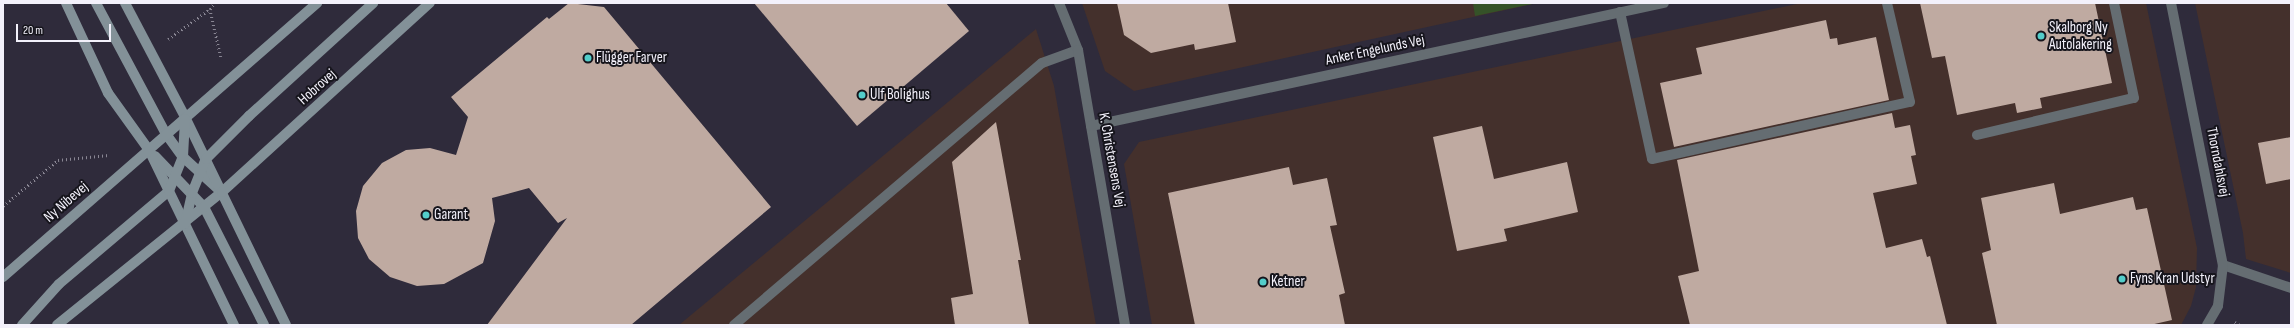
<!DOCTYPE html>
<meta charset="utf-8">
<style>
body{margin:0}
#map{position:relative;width:2294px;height:328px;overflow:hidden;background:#2f2b3b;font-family:"Sofia Sans Condensed",sans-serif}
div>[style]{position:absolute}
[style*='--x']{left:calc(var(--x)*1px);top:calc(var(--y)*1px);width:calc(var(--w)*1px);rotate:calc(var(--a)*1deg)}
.industrial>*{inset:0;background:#44302c}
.green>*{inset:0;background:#355228}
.building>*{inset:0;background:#bfaaa1}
.path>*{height:2.5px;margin-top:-1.25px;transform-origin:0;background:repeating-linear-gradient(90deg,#898693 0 1px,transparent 0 4px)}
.service>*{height:10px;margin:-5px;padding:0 5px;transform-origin:5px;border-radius:5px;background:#656d72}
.minor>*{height:10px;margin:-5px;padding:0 5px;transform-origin:5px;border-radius:5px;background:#656d72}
.secondary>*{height:10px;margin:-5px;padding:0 5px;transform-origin:5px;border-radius:5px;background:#839198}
.dots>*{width:11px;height:11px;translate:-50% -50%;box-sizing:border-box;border:2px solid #16151c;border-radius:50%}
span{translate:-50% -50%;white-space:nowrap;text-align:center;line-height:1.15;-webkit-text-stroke:4px #16151c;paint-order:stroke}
.poi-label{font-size:15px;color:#f3f1fb}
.left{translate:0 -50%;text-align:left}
.street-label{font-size:15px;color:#f3f1fb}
.frame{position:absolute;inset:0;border:4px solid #f3f1fb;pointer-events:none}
.scale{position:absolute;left:16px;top:24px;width:95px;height:18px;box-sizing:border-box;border:2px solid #f3f1fb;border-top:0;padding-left:5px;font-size:12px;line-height:14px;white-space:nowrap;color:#f3f1fb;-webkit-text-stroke:3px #16151c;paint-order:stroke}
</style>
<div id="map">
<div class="industrial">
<i style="clip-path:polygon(1082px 3px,1537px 3px,1134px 91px,1105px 71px)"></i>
<i style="clip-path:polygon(1802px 3px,2146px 3px,2197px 248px,2196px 287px,2191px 306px,2181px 325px,1152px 325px,1124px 164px,1139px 142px)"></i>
<i style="clip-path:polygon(2195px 3px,2291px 3px,2291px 273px,2246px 259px,2243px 233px)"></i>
<i style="clip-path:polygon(1036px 29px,1054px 86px,1096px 325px,679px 325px)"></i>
</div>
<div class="green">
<i style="clip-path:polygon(1473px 3px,1537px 3px,1475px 16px)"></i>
</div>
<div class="building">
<i style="clip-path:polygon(569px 3px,604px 7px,771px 207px,631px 325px,487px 325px,567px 218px,558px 223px,529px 188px,492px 198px,495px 221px,483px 263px,444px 284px,417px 286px,390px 277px,369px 259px,358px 238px,356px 211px,363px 186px,382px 163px,406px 150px,430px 148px,456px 155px,468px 117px,451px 97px,547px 17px,549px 19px)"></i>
<i style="clip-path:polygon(754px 3px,946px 3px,969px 31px,857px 126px)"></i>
<i style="clip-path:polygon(1117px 3px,1228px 3px,1236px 42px,1195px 50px,1194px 44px,1151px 53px,1124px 35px)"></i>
<i style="clip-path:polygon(1920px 3px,2095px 3px,2112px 83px,2040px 98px,2042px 108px,2017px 113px,2015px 103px,1957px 115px,1945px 56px,1932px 58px)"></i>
<i style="clip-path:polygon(1826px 20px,1830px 39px,1837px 38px,1838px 45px,1876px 37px,1889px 100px,1674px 147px,1660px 83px,1702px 74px,1696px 48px)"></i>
<i style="clip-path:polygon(1892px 113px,1895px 128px,1910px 125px,1916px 155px,1911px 156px,1917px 184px,1873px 193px,1886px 248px,1922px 239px,1927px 257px,1930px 256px,1947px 325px,1690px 325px,1678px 276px,1699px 271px,1677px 160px)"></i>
<i style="clip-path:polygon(996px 122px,1021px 260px,1018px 260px,1029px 325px,955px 325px,951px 298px,973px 294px,952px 162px)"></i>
<i style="clip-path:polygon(1482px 126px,1494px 179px,1567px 162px,1578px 212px,1504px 229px,1507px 241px,1457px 251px,1433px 137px)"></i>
<i style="clip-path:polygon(2291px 137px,2291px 179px,2266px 184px,2258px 143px)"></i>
<i style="clip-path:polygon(1289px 167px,1293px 185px,1327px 178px,1337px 225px,1330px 226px,1345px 293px,1339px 295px,1345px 325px,1195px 325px,1168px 193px)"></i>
<i style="clip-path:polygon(2054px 183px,2060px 214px,2133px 197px,2136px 210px,2147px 208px,2172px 320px,2150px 325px,1997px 325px,1982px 253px,1991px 250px,1981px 198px)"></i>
</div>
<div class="path">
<i style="--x:210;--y:9;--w:7;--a:-56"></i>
<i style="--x:168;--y:39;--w:52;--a:-35.5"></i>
<i style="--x:210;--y:9;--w:49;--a:77.1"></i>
<i style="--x:3;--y:206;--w:72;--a:-39.9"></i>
<i style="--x:58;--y:160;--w:51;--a:-5.6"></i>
<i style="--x:2235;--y:322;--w:6;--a:31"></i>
</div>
<div class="service">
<i style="--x:1620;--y:12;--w:150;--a:77.7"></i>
<i style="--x:1652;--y:159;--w:264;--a:-12.5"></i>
<i style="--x:1910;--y:102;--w:102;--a:-103.1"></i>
<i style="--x:1977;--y:135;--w:161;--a:-13.3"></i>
<i style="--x:2134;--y:98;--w:97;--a:-101.9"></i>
<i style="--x:2223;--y:265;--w:72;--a:18.7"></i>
<i style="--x:734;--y:325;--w:404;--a:-40.4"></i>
<i style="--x:1042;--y:63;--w:38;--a:-20"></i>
</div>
<div class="minor">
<i style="--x:1059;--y:3;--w:51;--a:68"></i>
<i style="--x:1078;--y:50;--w:279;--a:80.3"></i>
<i style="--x:2171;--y:3;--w:267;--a:78.8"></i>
<i style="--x:2223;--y:265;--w:41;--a:97"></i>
<i style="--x:2218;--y:306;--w:22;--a:120"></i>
<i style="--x:1091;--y:126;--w:586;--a:-12.12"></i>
</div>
<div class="secondary">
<i style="--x:66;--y:3;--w:99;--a:65"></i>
<i style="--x:108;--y:93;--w:70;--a:54.3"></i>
<i style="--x:149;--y:150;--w:195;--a:64.1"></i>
<i style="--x:96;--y:3;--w:149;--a:61.9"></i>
<i style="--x:166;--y:134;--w:29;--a:54"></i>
<i style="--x:183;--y:157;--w:49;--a:42.5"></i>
<i style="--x:125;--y:3;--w:129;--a:62.2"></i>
<i style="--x:185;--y:117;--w:231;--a:64.1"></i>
<i style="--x:155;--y:156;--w:71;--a:46.1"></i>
<i style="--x:204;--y:207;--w:132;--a:63"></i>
<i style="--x:185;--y:224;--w:32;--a:-77"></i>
<i style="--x:192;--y:193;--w:37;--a:-68"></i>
<i style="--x:206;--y:159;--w:61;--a:-45"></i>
<i style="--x:249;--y:116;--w:168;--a:-42.3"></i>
<i style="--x:3;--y:277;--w:417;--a:-41.1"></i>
<i style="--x:22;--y:325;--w:55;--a:-47.9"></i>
<i style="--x:59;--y:284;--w:144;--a:-40.2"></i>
<i style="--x:169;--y:191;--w:37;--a:-68"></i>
<i style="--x:183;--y:157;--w:38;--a:-87"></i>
<i style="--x:57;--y:325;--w:212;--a:-38.9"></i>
<i style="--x:222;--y:192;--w:281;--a:-42.3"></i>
</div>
<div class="dots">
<i style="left:2041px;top:36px;background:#53cdca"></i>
<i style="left:588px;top:58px;background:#53cdca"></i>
<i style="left:862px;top:95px;background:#53cdca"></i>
<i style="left:426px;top:215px;background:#53cdca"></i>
<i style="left:2122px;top:279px;background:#53cdca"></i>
<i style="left:1263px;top:282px;background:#53cdca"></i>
</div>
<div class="poi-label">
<span class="left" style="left:2049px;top:36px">Skalborg Ny<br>Autolakering</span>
<span class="left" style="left:596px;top:58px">Flügger Farver</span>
<span class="left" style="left:870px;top:95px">Ulf Bolighus</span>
<span class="left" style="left:434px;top:215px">Garant</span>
<span class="left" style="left:2130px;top:279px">Fyns Kran Udstyr</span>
<span class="left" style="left:1271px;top:282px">Ketner</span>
</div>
<div class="street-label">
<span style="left:1375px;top:50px;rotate:-12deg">Anker Engelunds Vej</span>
<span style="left:317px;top:87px;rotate:-42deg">Hobrovej</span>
<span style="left:1112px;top:160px;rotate:80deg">K. Christensens Vej</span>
<span style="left:2218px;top:162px;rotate:79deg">Thorndahlsvej</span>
<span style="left:66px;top:202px;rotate:-41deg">Ny Nibevej</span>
</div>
<div class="frame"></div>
<div class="scale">20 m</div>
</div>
